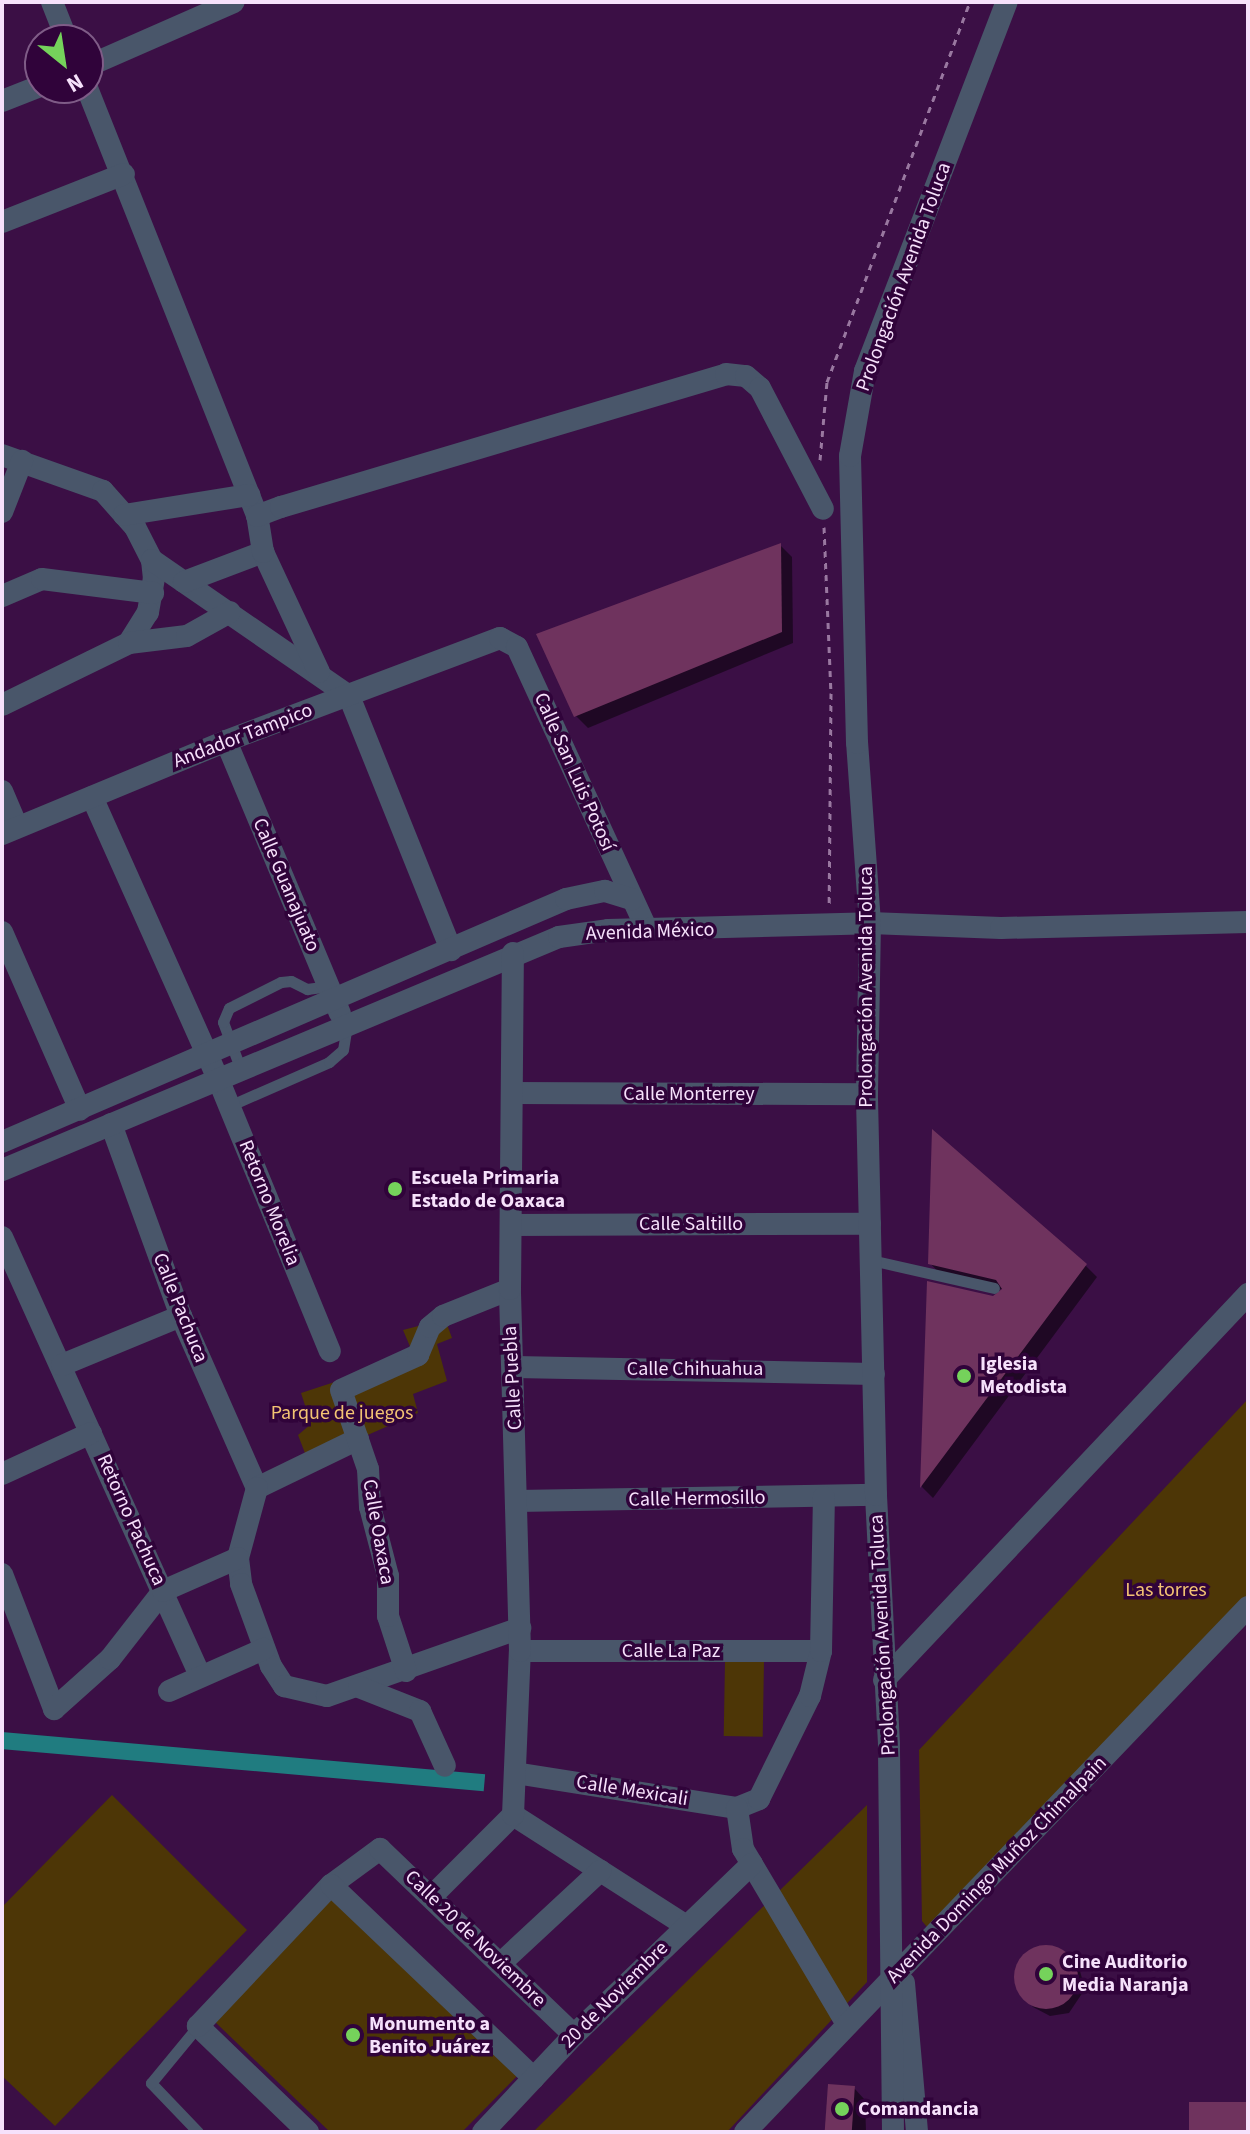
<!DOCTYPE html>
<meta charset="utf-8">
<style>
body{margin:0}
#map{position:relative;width:1250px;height:2134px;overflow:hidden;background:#3b0f45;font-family:"Source Sans 3",sans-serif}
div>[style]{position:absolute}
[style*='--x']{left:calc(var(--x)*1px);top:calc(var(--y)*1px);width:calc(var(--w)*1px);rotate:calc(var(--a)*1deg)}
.green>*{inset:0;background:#4d3606;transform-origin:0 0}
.water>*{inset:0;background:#207c80;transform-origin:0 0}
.shadow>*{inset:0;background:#0007}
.building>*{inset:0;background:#6f335e;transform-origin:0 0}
.round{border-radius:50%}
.path>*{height:3px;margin-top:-1.5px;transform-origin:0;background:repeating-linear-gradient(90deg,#9978a0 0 6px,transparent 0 12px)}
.lane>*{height:11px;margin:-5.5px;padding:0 5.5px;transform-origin:5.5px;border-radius:5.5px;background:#49566a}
.street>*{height:22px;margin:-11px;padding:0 11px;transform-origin:11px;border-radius:11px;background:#49566a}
.dots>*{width:22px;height:22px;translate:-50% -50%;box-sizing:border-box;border:4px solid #30033a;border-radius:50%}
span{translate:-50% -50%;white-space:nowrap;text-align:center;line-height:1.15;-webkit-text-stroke:7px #30033a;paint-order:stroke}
.street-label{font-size:20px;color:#f6e1fb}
.poi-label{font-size:20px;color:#f6e1fb;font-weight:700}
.left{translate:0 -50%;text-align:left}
.park-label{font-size:20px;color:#f3c373}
.frame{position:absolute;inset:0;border:4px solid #f6e1fb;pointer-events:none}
.north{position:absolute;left:24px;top:24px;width:80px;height:80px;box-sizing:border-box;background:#30033a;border:2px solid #7f5c87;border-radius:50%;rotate:150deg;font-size:22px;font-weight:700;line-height:32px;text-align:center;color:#f6e1fb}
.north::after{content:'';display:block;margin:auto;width:28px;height:36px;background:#75d25b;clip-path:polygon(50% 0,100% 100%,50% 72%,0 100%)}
</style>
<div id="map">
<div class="green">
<i style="clip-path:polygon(445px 1319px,452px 1338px,437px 1344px,447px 1381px,413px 1394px,418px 1413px,308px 1461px,298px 1435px,311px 1424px,301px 1393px,414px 1356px,403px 1330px)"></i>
<i style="clip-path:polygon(1248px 1399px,1248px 1606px,932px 1933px,922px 1921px,919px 1750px)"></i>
<i style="left:725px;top:1661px;width:39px;height:75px;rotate:1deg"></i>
<i style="clip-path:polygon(112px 1795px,247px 1930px,55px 2126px,2px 2076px,2px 1907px)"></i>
<i style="clip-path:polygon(867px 1805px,867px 1982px,727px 2132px,533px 2132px)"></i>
<i style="clip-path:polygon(334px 1896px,519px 2074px,462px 2132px,330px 2132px,213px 2020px)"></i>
</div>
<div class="water">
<i style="left:2px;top:1732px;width:485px;height:17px;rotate:5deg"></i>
</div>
<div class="shadow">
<i style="clip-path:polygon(781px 546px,792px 557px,793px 643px,588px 728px,576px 716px)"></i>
<i style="clip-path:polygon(930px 1263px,1086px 1266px,1097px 1277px,933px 1498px,922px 1487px,929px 1284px,993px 1299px,1005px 1290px,941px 1275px)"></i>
<i style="clip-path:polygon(1046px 1947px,1080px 1971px,1085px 1989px,1069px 2013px,1050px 2016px,1033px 2007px,1016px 1979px,1028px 1953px)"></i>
<i style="clip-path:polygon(854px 2088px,865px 2100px,866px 2132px,831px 2132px)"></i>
</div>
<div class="building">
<i style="clip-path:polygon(781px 543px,782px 632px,574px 717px,536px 634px)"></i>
<i style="clip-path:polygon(932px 1129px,1087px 1264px,920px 1488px,927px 1281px,993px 1296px,1002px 1289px,996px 1280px,928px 1264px)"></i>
<i class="round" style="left:1014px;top:1945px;width:64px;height:64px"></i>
<i style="left:828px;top:2084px;width:27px;height:48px;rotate:4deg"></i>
<i style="left:1248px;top:2102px;width:29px;height:59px;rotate:90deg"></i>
</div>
<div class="path">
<i style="--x:820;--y:460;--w:78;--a:-84.9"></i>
<i style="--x:827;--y:382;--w:406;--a:-69.4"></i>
<i style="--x:824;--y:527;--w:166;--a:87.6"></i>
<i style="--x:831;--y:693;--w:211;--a:90.5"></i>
</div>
<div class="lane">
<i style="--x:241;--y:1070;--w:51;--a:-110.6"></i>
<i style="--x:223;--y:1022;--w:15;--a:-67"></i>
<i style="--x:229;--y:1008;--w:58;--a:-26.6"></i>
<i style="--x:281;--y:982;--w:10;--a:-6"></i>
<i style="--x:291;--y:981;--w:18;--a:27"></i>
<i style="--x:307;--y:989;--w:22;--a:-8"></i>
<i style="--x:229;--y:1106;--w:109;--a:-23.7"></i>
<i style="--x:329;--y:1062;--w:18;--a:-41"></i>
<i style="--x:343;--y:1050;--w:20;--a:-81"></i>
<i style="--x:871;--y:1260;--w:126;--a:12.8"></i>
<i style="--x:198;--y:2132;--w:68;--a:-133.8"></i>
<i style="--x:151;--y:2083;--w:74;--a:-50.5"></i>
</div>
<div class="street">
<i style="--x:52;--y:2;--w:41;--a:68.5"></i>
<i style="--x:88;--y:66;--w:159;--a:-23.7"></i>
<i style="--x:87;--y:88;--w:461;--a:68.3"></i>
<i style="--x:2;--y:101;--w:41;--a:-21.5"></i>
<i style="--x:2;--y:222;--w:131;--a:-21.5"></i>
<i style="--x:2;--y:455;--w:107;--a:19.6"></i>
<i style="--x:103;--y:491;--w:48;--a:48.4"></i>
<i style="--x:135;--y:527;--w:37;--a:63"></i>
<i style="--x:152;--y:560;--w:18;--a:84"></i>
<i style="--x:154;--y:578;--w:35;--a:100"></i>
<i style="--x:148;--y:612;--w:36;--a:122"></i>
<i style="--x:129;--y:643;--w:141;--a:154"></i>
<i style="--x:2;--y:512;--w:55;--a:-68.6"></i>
<i style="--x:124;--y:515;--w:127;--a:-9.1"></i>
<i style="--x:152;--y:560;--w:239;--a:34.6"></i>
<i style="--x:349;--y:696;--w:274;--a:68.1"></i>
<i style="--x:184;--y:582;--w:85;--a:-20.8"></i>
<i style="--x:2;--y:596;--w:43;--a:-23"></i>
<i style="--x:42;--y:579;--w:112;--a:7.2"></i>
<i style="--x:129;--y:643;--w:58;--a:-6.9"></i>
<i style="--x:187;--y:636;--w:49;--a:-29.2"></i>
<i style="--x:319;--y:672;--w:132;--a:-115"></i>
<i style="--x:263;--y:552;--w:36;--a:-99"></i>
<i style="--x:257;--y:516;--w:26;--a:-21"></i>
<i style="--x:281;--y:507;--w:464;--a:-16.6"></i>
<i style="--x:726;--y:374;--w:20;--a:6"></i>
<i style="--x:746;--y:376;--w:18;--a:41"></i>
<i style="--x:760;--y:388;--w:136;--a:62.5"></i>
<i style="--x:226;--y:741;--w:295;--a:67.3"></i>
<i style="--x:2;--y:791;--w:39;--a:67"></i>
<i style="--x:92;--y:797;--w:311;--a:65.9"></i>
<i style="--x:219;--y:1081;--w:292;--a:67.7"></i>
<i style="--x:2;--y:834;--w:243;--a:-22.5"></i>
<i style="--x:226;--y:741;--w:293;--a:-20.6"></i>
<i style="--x:500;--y:638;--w:19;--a:28"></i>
<i style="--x:517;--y:647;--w:311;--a:65.3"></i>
<i style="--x:2;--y:932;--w:194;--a:66.3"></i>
<i style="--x:512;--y:1093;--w:355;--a:0.2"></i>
<i style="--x:111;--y:1124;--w:204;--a:70"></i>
<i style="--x:181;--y:1316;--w:188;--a:66.2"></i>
<i style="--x:2;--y:1142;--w:614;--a:-23.31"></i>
<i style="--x:566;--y:899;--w:40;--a:-12"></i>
<i style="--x:605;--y:891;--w:28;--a:17"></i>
<i style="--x:2;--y:1170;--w:604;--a:-22.7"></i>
<i style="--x:559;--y:937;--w:49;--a:-8.1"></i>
<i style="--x:608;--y:930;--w:262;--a:-1.5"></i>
<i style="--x:870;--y:923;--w:131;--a:2.2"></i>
<i style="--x:1001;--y:928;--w:247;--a:-1.4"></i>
<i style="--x:511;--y:1225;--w:359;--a:-0.2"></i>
<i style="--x:2;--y:1237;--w:482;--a:65.7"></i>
<i style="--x:62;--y:1365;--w:129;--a:-22.4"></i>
<i style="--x:515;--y:1367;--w:359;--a:1.1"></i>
<i style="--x:358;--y:1439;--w:112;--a:154.1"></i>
<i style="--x:257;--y:1488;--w:73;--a:105.2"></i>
<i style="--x:238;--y:1558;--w:26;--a:83"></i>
<i style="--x:241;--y:1584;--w:87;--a:69.9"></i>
<i style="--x:271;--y:1666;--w:24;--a:57"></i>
<i style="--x:284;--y:1686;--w:44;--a:13.1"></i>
<i style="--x:327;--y:1696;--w:205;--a:-19.4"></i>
<i style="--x:2;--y:1474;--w:98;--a:-24.7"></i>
<i style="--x:517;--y:1501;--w:359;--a:-1"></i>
<i style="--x:2;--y:1574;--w:145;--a:68.9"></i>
<i style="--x:54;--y:1709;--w:75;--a:-41.8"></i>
<i style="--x:110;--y:1659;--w:86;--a:-52.1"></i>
<i style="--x:163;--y:1591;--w:82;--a:-23.7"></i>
<i style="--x:520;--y:1651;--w:301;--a:0"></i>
<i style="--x:406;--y:1671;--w:58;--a:-108.1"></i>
<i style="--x:388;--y:1616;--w:40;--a:-90"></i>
<i style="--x:388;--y:1576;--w:71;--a:-104.6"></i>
<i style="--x:370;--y:1507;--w:38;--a:-93"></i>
<i style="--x:368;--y:1469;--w:83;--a:-108.9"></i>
<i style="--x:341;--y:1390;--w:85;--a:-24.4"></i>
<i style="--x:418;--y:1355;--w:30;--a:-67"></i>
<i style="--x:430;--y:1327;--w:17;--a:-40"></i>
<i style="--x:443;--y:1316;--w:72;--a:-21.9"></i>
<i style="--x:884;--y:1680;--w:531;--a:-46.68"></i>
<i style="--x:359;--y:1687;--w:66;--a:21.5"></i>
<i style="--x:420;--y:1711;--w:60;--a:65.6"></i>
<i style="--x:169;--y:1691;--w:104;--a:-23.9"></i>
<i style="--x:515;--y:1773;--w:225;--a:9"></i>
<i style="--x:737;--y:1808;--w:24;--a:-22"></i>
<i style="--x:759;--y:1799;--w:115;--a:-63.7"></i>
<i style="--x:810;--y:1696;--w:46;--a:-76.3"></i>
<i style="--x:821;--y:1651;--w:154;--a:-88.9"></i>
<i style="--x:737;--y:1808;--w:41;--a:81.7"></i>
<i style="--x:743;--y:1849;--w:204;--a:59.3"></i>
<i style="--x:513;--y:1815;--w:204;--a:32.6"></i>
<i style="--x:331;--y:1885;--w:61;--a:-36.3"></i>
<i style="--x:380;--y:1849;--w:269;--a:43.8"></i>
<i style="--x:431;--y:1897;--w:116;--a:-45"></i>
<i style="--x:513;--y:1815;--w:164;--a:-87.6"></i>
<i style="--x:520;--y:1651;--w:362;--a:-91.6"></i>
<i style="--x:510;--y:1289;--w:336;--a:-89.5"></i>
<i style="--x:500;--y:1964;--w:137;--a:-42.9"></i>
<i style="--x:904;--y:1983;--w:150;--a:85"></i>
<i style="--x:308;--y:2132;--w:153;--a:-136.1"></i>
<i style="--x:198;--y:2026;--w:194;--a:-46.7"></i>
<i style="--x:331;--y:1885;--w:280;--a:43.6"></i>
<i style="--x:483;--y:2132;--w:133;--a:-46.8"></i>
<i style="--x:574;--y:2035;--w:247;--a:-43.9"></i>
<i style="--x:745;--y:2132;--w:727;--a:-46.23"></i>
<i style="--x:893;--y:2132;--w:388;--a:-90.6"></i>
<i style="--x:889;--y:1744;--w:249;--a:-93"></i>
<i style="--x:876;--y:1495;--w:401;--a:-91.3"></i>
<i style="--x:867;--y:1094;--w:171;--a:-89"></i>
<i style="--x:870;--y:923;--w:180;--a:-94.1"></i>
<i style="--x:857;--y:743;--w:287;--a:-91.4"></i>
<i style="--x:850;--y:456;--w:86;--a:-80"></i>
<i style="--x:865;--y:371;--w:395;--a:-69"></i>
</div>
<div class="dots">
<i style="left:395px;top:1189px;background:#75d25b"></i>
<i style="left:964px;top:1376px;background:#75d25b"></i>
<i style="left:1046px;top:1974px;background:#75d25b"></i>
<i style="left:353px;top:2035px;background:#75d25b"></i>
<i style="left:842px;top:2109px;background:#75d25b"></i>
</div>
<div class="street-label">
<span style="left:904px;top:277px;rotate:-70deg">Prolongación Avenida Toluca</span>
<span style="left:243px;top:736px;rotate:-21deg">Andador Tampico</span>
<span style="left:574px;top:772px;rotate:66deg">Calle San Luis Potosí</span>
<span style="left:286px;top:885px;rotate:67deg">Calle Guanajuato</span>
<span style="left:650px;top:932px;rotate:-2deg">Avenida México</span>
<span style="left:866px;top:987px;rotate:-90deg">Prolongación Avenida Toluca</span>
<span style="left:689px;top:1094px">Calle Monterrey</span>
<span style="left:269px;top:1203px;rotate:68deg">Retorno Morelia</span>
<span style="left:691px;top:1224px">Calle Saltillo</span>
<span style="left:180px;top:1308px;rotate:68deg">Calle Pachuca</span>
<span style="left:695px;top:1369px">Calle Chihuahua</span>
<span style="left:513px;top:1378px;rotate:-93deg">Calle Puebla</span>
<span style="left:697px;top:1499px;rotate:-1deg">Calle Hermosillo</span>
<span style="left:131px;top:1520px;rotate:66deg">Retorno Pachuca</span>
<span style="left:378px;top:1532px;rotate:80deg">Calle Oaxaca</span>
<span style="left:883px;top:1635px;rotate:-93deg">Prolongación Avenida Toluca</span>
<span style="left:671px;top:1651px">Calle La Paz</span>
<span style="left:632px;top:1791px;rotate:9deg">Calle Mexicali</span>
<span style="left:997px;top:1870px;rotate:-46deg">Avenida Domingo Muñoz Chimalpain</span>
<span style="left:475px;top:1939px;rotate:44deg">Calle 20 de Noviembre</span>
<span style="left:615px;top:1995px;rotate:-45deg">20 de Noviembre</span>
</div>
<div class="poi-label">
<span class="left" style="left:411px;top:1190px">Escuela Primaria<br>Estado de Oaxaca</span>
<span class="left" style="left:980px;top:1376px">Iglesia<br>Metodista</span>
<span class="left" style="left:1062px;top:1974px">Cine Auditorio<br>Media Naranja</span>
<span class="left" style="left:369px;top:2036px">Monumento a<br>Benito Juárez</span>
<span class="left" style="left:858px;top:2109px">Comandancia</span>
</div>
<div class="park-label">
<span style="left:342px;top:1413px">Parque de juegos</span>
<span style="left:1166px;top:1590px">Las torres</span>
</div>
<div class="frame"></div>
<div class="north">N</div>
</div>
